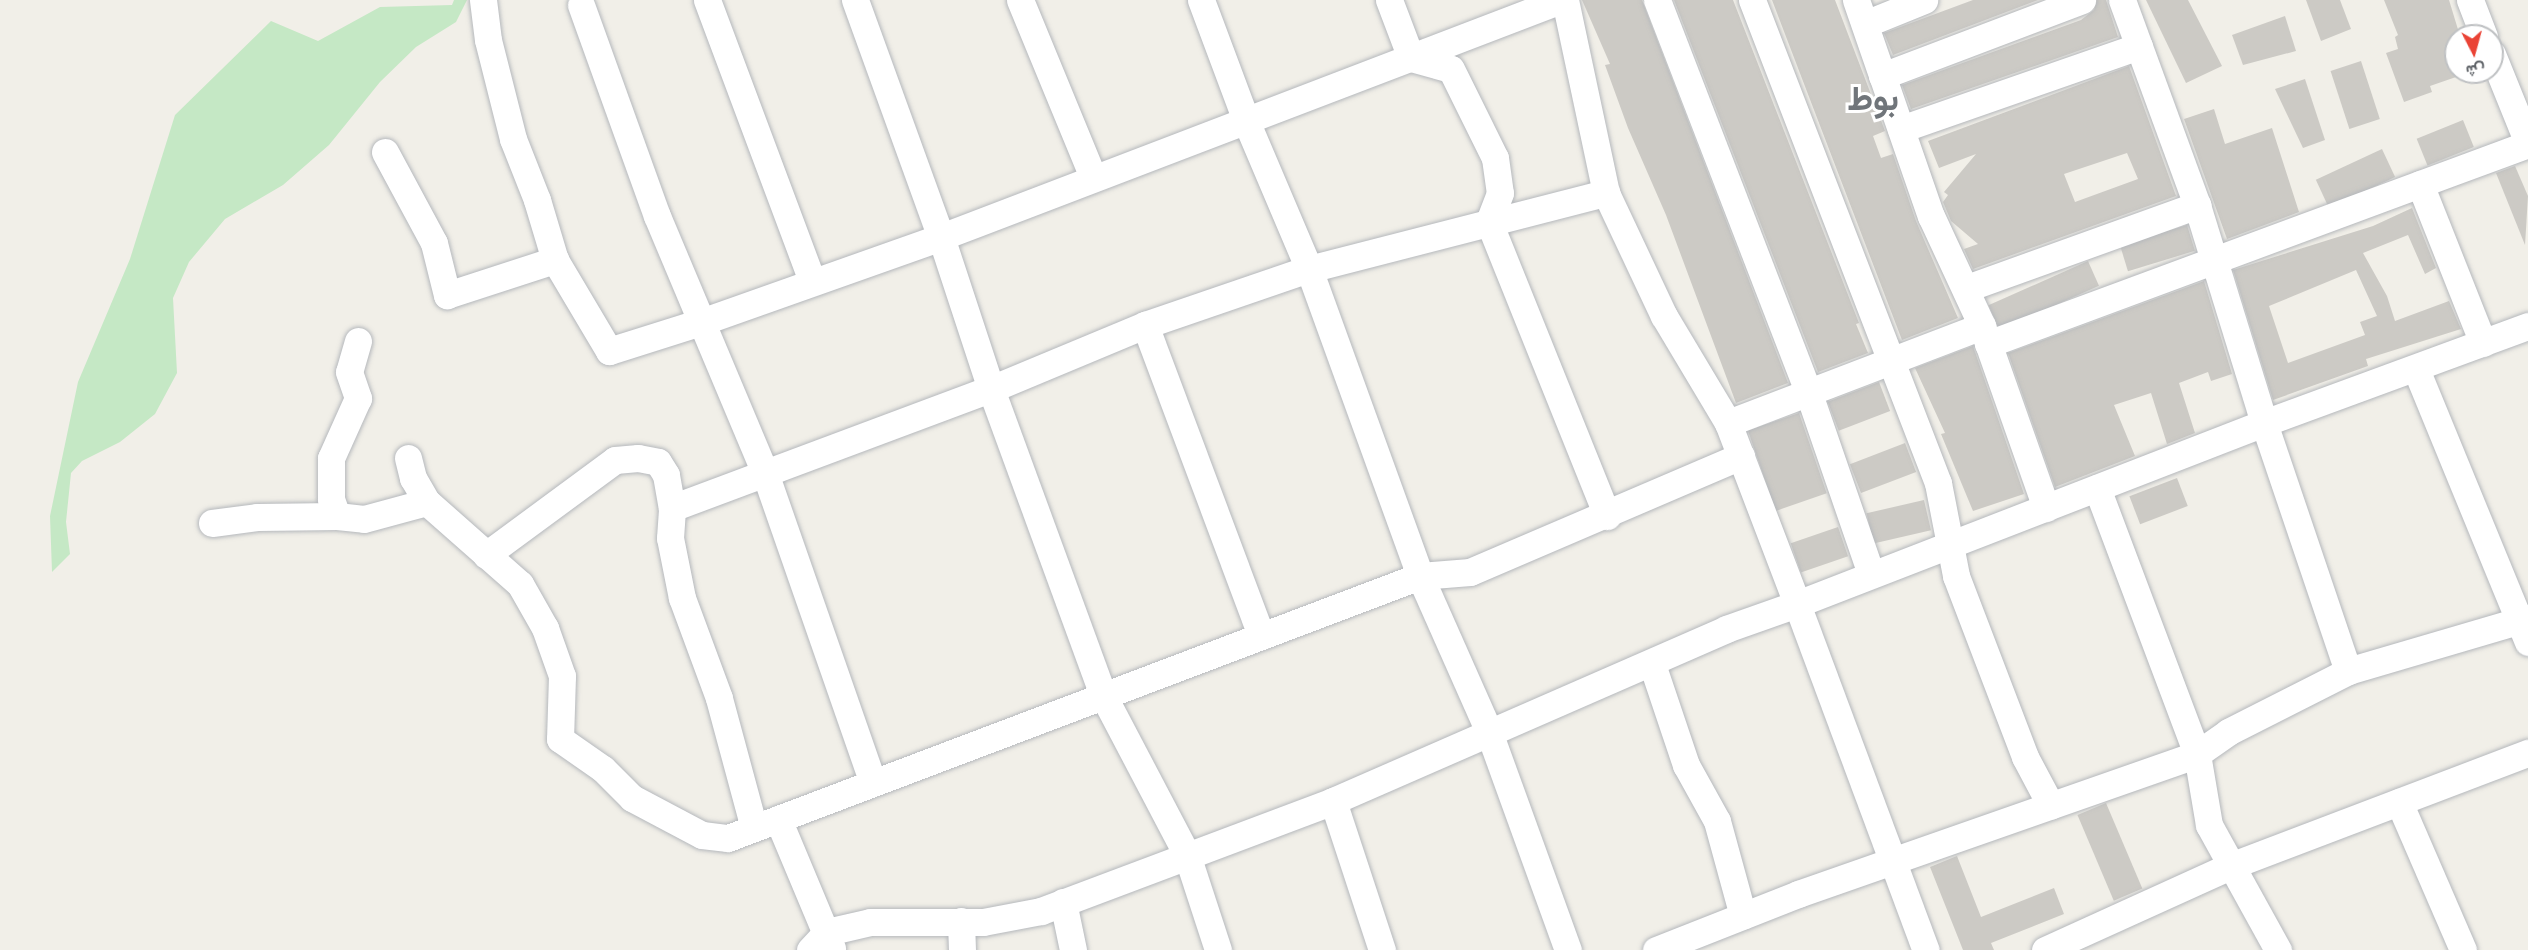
<!DOCTYPE html>
<meta charset="utf-8">
<style>
body{margin:0}
#map{position:relative;width:2528px;height:950px;overflow:hidden;background:#f1efe8;font-family:"Space Grotesk",Vazirmatn,sans-serif}
div>[style]{position:absolute}
[style*='--x']{left:calc(var(--x)*1px);top:calc(var(--y)*1px);width:calc(var(--w)*1px);rotate:calc(var(--a)*1deg)}
.green>*{inset:0;background:#c5e8c5}
.building>*{inset:0;background:#cccac5;transform-origin:0 0}
.roads{filter:drop-shadow(0 0 2px #b5b8bc) drop-shadow(0 0 2px #b5b8bc)}
.minor>*{height:27px;margin:-13.5px;padding:0 13.5px;transform-origin:13.5px;border-radius:13.5px;background:#fff}
span{translate:-50% -50%;white-space:nowrap;text-align:center;line-height:1.15;-webkit-text-stroke:6px #fff;paint-order:stroke}
.town-label{font-size:34px;color:#70757a;font-weight:700}
.north{position:absolute;left:2444px;top:24px;width:60px;height:60px;box-sizing:border-box;background:#fff;border:2px solid #bfc1c3;border-radius:50%;rotate:174deg;font-size:16px;font-weight:700;line-height:24px;text-align:center;color:#5f6368}
.north::after{content:'';display:block;margin:auto;width:21px;height:27px;background:#ea4335;clip-path:polygon(50% 0,100% 100%,50% 72%,0 100%)}
</style>
<div id="map">
<div class="green">
<i style="clip-path:polygon(454px 0,467px 0,456px 22px,416px 47px,380px 82px,329px 145px,283px 185px,225px 219px,189px 262px,173px 298px,177px 373px,155px 414px,120px 442px,82px 461px,71px 473px,66px 522px,70px 554px,52px 572px,50px 516px,78px 382px,130px 259px,175px 115px,271px 21px,318px 41px,380px 7px,452px 5px)"></i>
</div>
<div class="building">
<i style="clip-path:polygon(1582px 0,1642px 0,1788px 383px,1736px 403px,1666px 215px,1628px 128px,1605px 65px,1610px 64px)"></i>
<i style="clip-path:polygon(1674px 0,1733px 0,1859px 323px,1856px 324px,1868px 353px,1818px 372px)"></i>
<i style="clip-path:polygon(1772px 0,1835px 0,1885px 131px,1873px 136px,1881px 158px,1893px 154px,1916px 221px,1958px 318px,1902px 340px)"></i>
<i style="clip-path:polygon(1973px 0,2038px 0,1893px 55px,1884px 33px)"></i>
<i style="clip-path:polygon(2097px 0,2106px 0,2118px 37px,1911px 109px,1902px 85px,2081px 20px,2094px 10px)"></i>
<i style="clip-path:polygon(2146px 0,2188px 0,2222px 66px,2186px 83px)"></i>
<i style="clip-path:polygon(2306px 0,2340px 0,2351px 29px,2321px 41px)"></i>
<i style="clip-path:polygon(2384px 0,2449px 0,2460px 36px,2456px 36px,2456px 77px,2430px 86px,2432px 92px,2404px 102px,2386px 53px,2398px 49px,2395px 37px,2398px 35px)"></i>
<i style="clip-path:polygon(2285px 16px,2296px 51px,2243px 65px,2232px 35px)"></i>
<i style="left:2361px;top:61px;width:61px;height:32px;rotate:72deg"></i>
<i style="clip-path:polygon(evenodd,2129px 66px,2176px 196px,1973px 269px,1964px 249px,1978px 244px,1951px 221px,1943px 202px,1948px 195px,1944px 192px,1976px 154px,1939px 168px,1928px 141px,2129px 66px,2127px 153px,2138px 179px,2075px 202px,2064px 174px,2127px 153px)"></i>
<i style="clip-path:polygon(2305px 79px,2325px 140px,2303px 148px,2275px 89px)"></i>
<i style="clip-path:polygon(2214px 109px,2225px 144px,2272px 128px,2299px 212px,2227px 239px,2184px 119px)"></i>
<i style="left:2463px;top:120px;width:29px;height:50px;rotate:68deg"></i>
<i style="left:2382px;top:149px;width:31px;height:73px;rotate:65deg"></i>
<i style="clip-path:polygon(2515px 166px,2528px 196px,2525px 245px,2496px 173px)"></i>
<i style="clip-path:polygon(evenodd,2412px 208px,2436px 268px,2425px 274px,2408px 235px,2363px 253px,2387px 296px,2395px 321px,2449px 301px,2461px 329px,2366px 359px,2368px 366px,2273px 400px,2233px 270px,2373px 226px,2412px 208px,2356px 270px,2377px 316px,2360px 322px,2365px 335px,2288px 363px,2269px 306px,2356px 270px)"></i>
<i style="left:2187px;top:225px;width:27px;height:70px;rotate:73deg"></i>
<i style="left:2088px;top:261px;width:27px;height:109px;rotate:66deg"></i>
<i style="clip-path:polygon(2204px 281px,2232px 374px,2211px 381px,2208px 372px,2179px 383px,2195px 433px,2167px 444px,2151px 393px,2114px 405px,2135px 456px,2055px 487px,2008px 353px)"></i>
<i style="clip-path:polygon(1973px 346px,2024px 494px,1973px 511px,1941px 434px,1945px 433px,1915px 368px)"></i>
<i style="left:1879px;top:382px;width:31px;height:55px;rotate:69deg"></i>
<i style="left:1799px;top:413px;width:85px;height:54px;rotate:71deg"></i>
<i style="left:1905px;top:443px;width:31px;height:59px;rotate:69deg"></i>
<i style="left:2177px;top:478px;width:30px;height:51px;rotate:69deg"></i>
<i style="left:1924px;top:500px;width:31px;height:59px;rotate:77deg"></i>
<i style="left:1838px;top:527px;width:31px;height:50px;rotate:71deg"></i>
<i style="left:2106px;top:803px;width:93px;height:31px;rotate:67deg"></i>
<i style="clip-path:polygon(1957px 856px,1981px 917px,2054px 888px,2064px 914px,1991px 943px,1994px 950px,1963px 950px,1930px 867px)"></i>
</div>
<div class="roads">
<div class="minor">
<i style="--x:483;--y:0;--w:40;--a:82.9"></i>
<i style="--x:488;--y:40;--w:102;--a:75.8"></i>
<i style="--x:513;--y:139;--w:66;--a:68.5"></i>
<i style="--x:537;--y:200;--w:63;--a:73.3"></i>
<i style="--x:555;--y:260;--w:106;--a:59.3"></i>
<i style="--x:609;--y:351;--w:100;--a:-17.5"></i>
<i style="--x:704;--y:321;--w:251;--a:-19.5"></i>
<i style="--x:941;--y:237;--w:160;--a:71.8"></i>
<i style="--x:991;--y:389;--w:326;--a:69.9"></i>
<i style="--x:1103;--y:695;--w:181;--a:62.3"></i>
<i style="--x:1187;--y:855;--w:100;--a:71.9"></i>
<i style="--x:707;--y:0;--w:300;--a:69.5"></i>
<i style="--x:855;--y:0;--w:252;--a:70.1"></i>
<i style="--x:941;--y:237;--w:664;--a:-20.92"></i>
<i style="--x:1020;--y:0;--w:191;--a:67.6"></i>
<i style="--x:1201;--y:0;--w:131;--a:69.5"></i>
<i style="--x:1247;--y:123;--w:159;--a:67"></i>
<i style="--x:1309;--y:269;--w:326;--a:70.1"></i>
<i style="--x:1420;--y:576;--w:171;--a:66.1"></i>
<i style="--x:1489;--y:732;--w:232;--a:70.1"></i>
<i style="--x:1389;--y:0;--w:62;--a:69.2"></i>
<i style="--x:1411;--y:58;--w:41;--a:15.4"></i>
<i style="--x:1451;--y:69;--w:99;--a:63.7"></i>
<i style="--x:1495;--y:158;--w:35;--a:82"></i>
<i style="--x:1500;--y:193;--w:31;--a:111"></i>
<i style="--x:1489;--y:222;--w:317;--a:68.1"></i>
<i style="--x:1565;--y:0;--w:197;--a:78"></i>
<i style="--x:1606;--y:193;--w:136;--a:64.8"></i>
<i style="--x:1664;--y:316;--w:125;--a:59.1"></i>
<i style="--x:1728;--y:423;--w:194;--a:69.1"></i>
<i style="--x:1797;--y:604;--w:501;--a:-21.19"></i>
<i style="--x:2264;--y:423;--w:281;--a:-20.2"></i>
<i style="--x:1657;--y:0;--w:419;--a:68.9"></i>
<i style="--x:1808;--y:391;--w:194;--a:71"></i>
<i style="--x:1752;--y:0;--w:518;--a:68.94"></i>
<i style="--x:1938;--y:483;--w:95;--a:79"></i>
<i style="--x:1956;--y:576;--w:194;--a:69.1"></i>
<i style="--x:2025;--y:757;--w:55;--a:62"></i>
<i style="--x:1856;--y:0;--w:229;--a:70.9"></i>
<i style="--x:1931;--y:216;--w:121;--a:65.1"></i>
<i style="--x:1982;--y:326;--w:193;--a:70.6"></i>
<i style="--x:2122;--y:0;--w:218;--a:69.9"></i>
<i style="--x:2197;--y:205;--w:228;--a:72.9"></i>
<i style="--x:2264;--y:423;--w:262;--a:71.3"></i>
<i style="--x:2470;--y:0;--w:39;--a:69"></i>
<i style="--x:581;--y:5;--w:224;--a:70.2"></i>
<i style="--x:657;--y:216;--w:279;--a:67.2"></i>
<i style="--x:765;--y:473;--w:328;--a:70.8"></i>
<i style="--x:1865;--y:24;--w:64;--a:-22.1"></i>
<i style="--x:2492;--y:54;--w:96;--a:68"></i>
<i style="--x:1882;--y:76;--w:214;--a:-20.8"></i>
<i style="--x:1901;--y:129;--w:252;--a:-19.2"></i>
<i style="--x:385;--y:152;--w:103;--a:61.7"></i>
<i style="--x:434;--y:243;--w:54;--a:76"></i>
<i style="--x:447;--y:295;--w:114;--a:-18"></i>
<i style="--x:2420;--y:184;--w:171;--a:68.4"></i>
<i style="--x:1967;--y:288;--w:245;--a:-19.8"></i>
<i style="--x:1145;--y:325;--w:332;--a:69.5"></i>
<i style="--x:358;--y:341;--w:32;--a:106"></i>
<i style="--x:349;--y:372;--w:28;--a:71"></i>
<i style="--x:358;--y:398;--w:66;--a:114.2"></i>
<i style="--x:331;--y:458;--w:41;--a:90"></i>
<i style="--x:331;--y:499;--w:18;--a:71"></i>
<i style="--x:337;--y:516;--w:27;--a:6"></i>
<i style="--x:364;--y:519;--w:65;--a:-15.1"></i>
<i style="--x:1988;--y:344;--w:576;--a:-20.32"></i>
<i style="--x:2416;--y:369;--w:295;--a:67.7"></i>
<i style="--x:1728;--y:423;--w:272;--a:-20.9"></i>
<i style="--x:408;--y:458;--w:21;--a:76"></i>
<i style="--x:413;--y:478;--w:28;--a:60"></i>
<i style="--x:427;--y:502;--w:124;--a:41.4"></i>
<i style="--x:520;--y:584;--w:51;--a:60.4"></i>
<i style="--x:545;--y:628;--w:51;--a:70.5"></i>
<i style="--x:562;--y:676;--w:63;--a:91.8"></i>
<i style="--x:560;--y:739;--w:52;--a:34.9"></i>
<i style="--x:603;--y:769;--w:41;--a:45"></i>
<i style="--x:632;--y:798;--w:79;--a:27.9"></i>
<i style="--x:702;--y:835;--w:26;--a:7"></i>
<i style="--x:728;--y:838;--w:740;--a:-20.74"></i>
<i style="--x:1420;--y:576;--w:50;--a:-4.6"></i>
<i style="--x:1470;--y:572;--w:295;--a:-23.2"></i>
<i style="--x:2097;--y:488;--w:284;--a:69.4"></i>
<i style="--x:2197;--y:754;--w:72;--a:80.4"></i>
<i style="--x:2209;--y:825;--w:143;--a:61.1"></i>
<i style="--x:212;--y:523;--w:45;--a:-7.6"></i>
<i style="--x:257;--y:517;--w:80;--a:-0.7"></i>
<i style="--x:486;--y:555;--w:160;--a:-36.4"></i>
<i style="--x:615;--y:460;--w:23;--a:-5"></i>
<i style="--x:638;--y:458;--w:20;--a:11"></i>
<i style="--x:658;--y:462;--w:15;--a:58"></i>
<i style="--x:666;--y:475;--w:34;--a:80"></i>
<i style="--x:1652;--y:664;--w:107;--a:71.4"></i>
<i style="--x:1686;--y:765;--w:64;--a:61"></i>
<i style="--x:1717;--y:821;--w:98;--a:74.7"></i>
<i style="--x:1333;--y:801;--w:157;--a:71.8"></i>
<i style="--x:2399;--y:802;--w:161;--a:66.6"></i>
<i style="--x:778;--y:819;--w:140;--a:67.3"></i>
<i style="--x:754;--y:828;--w:135;--a:-105.1"></i>
<i style="--x:719;--y:698;--w:107;--a:-110.3"></i>
<i style="--x:682;--y:598;--w:61;--a:-101.3"></i>
<i style="--x:670;--y:538;--w:30;--a:-86"></i>
<i style="--x:672;--y:508;--w:340;--a:-20.5"></i>
<i style="--x:991;--y:389;--w:167;--a:-22.6"></i>
<i style="--x:1145;--y:325;--w:173;--a:-18.9"></i>
<i style="--x:1309;--y:269;--w:307;--a:-14.4"></i>
<i style="--x:1063;--y:902;--w:49;--a:78.2"></i>
<i style="--x:961;--y:921;--w:29;--a:88"></i>
<i style="--x:810;--y:950;--w:25;--a:-47"></i>
<i style="--x:827;--y:932;--w:44;--a:-13.1"></i>
<i style="--x:870;--y:922;--w:113;--a:0"></i>
<i style="--x:983;--y:922;--w:59;--a:-10.7"></i>
<i style="--x:1041;--y:911;--w:312;--a:-20.6"></i>
<i style="--x:1333;--y:801;--w:429;--a:-23.6"></i>
<i style="--x:1726;--y:629;--w:75;--a:-19.4"></i>
<i style="--x:1797;--y:604;--w:369;--a:69.6"></i>
<i style="--x:1656;--y:950;--w:153;--a:-21.5"></i>
<i style="--x:1798;--y:894;--w:423;--a:-19.3"></i>
<i style="--x:2197;--y:754;--w:38;--a:-35"></i>
<i style="--x:2228;--y:732;--w:135;--a:-26.9"></i>
<i style="--x:2348;--y:671;--w:188;--a:-16.4"></i>
<i style="--x:2045;--y:950;--w:203;--a:-24.4"></i>
<i style="--x:2230;--y:866;--w:319;--a:-20.8"></i>
</div>
</div>
<div class="town-label">
<span style="left:1873px;top:99px">بوط</span>
</div>
<div class="north">ش</div>
</div>
